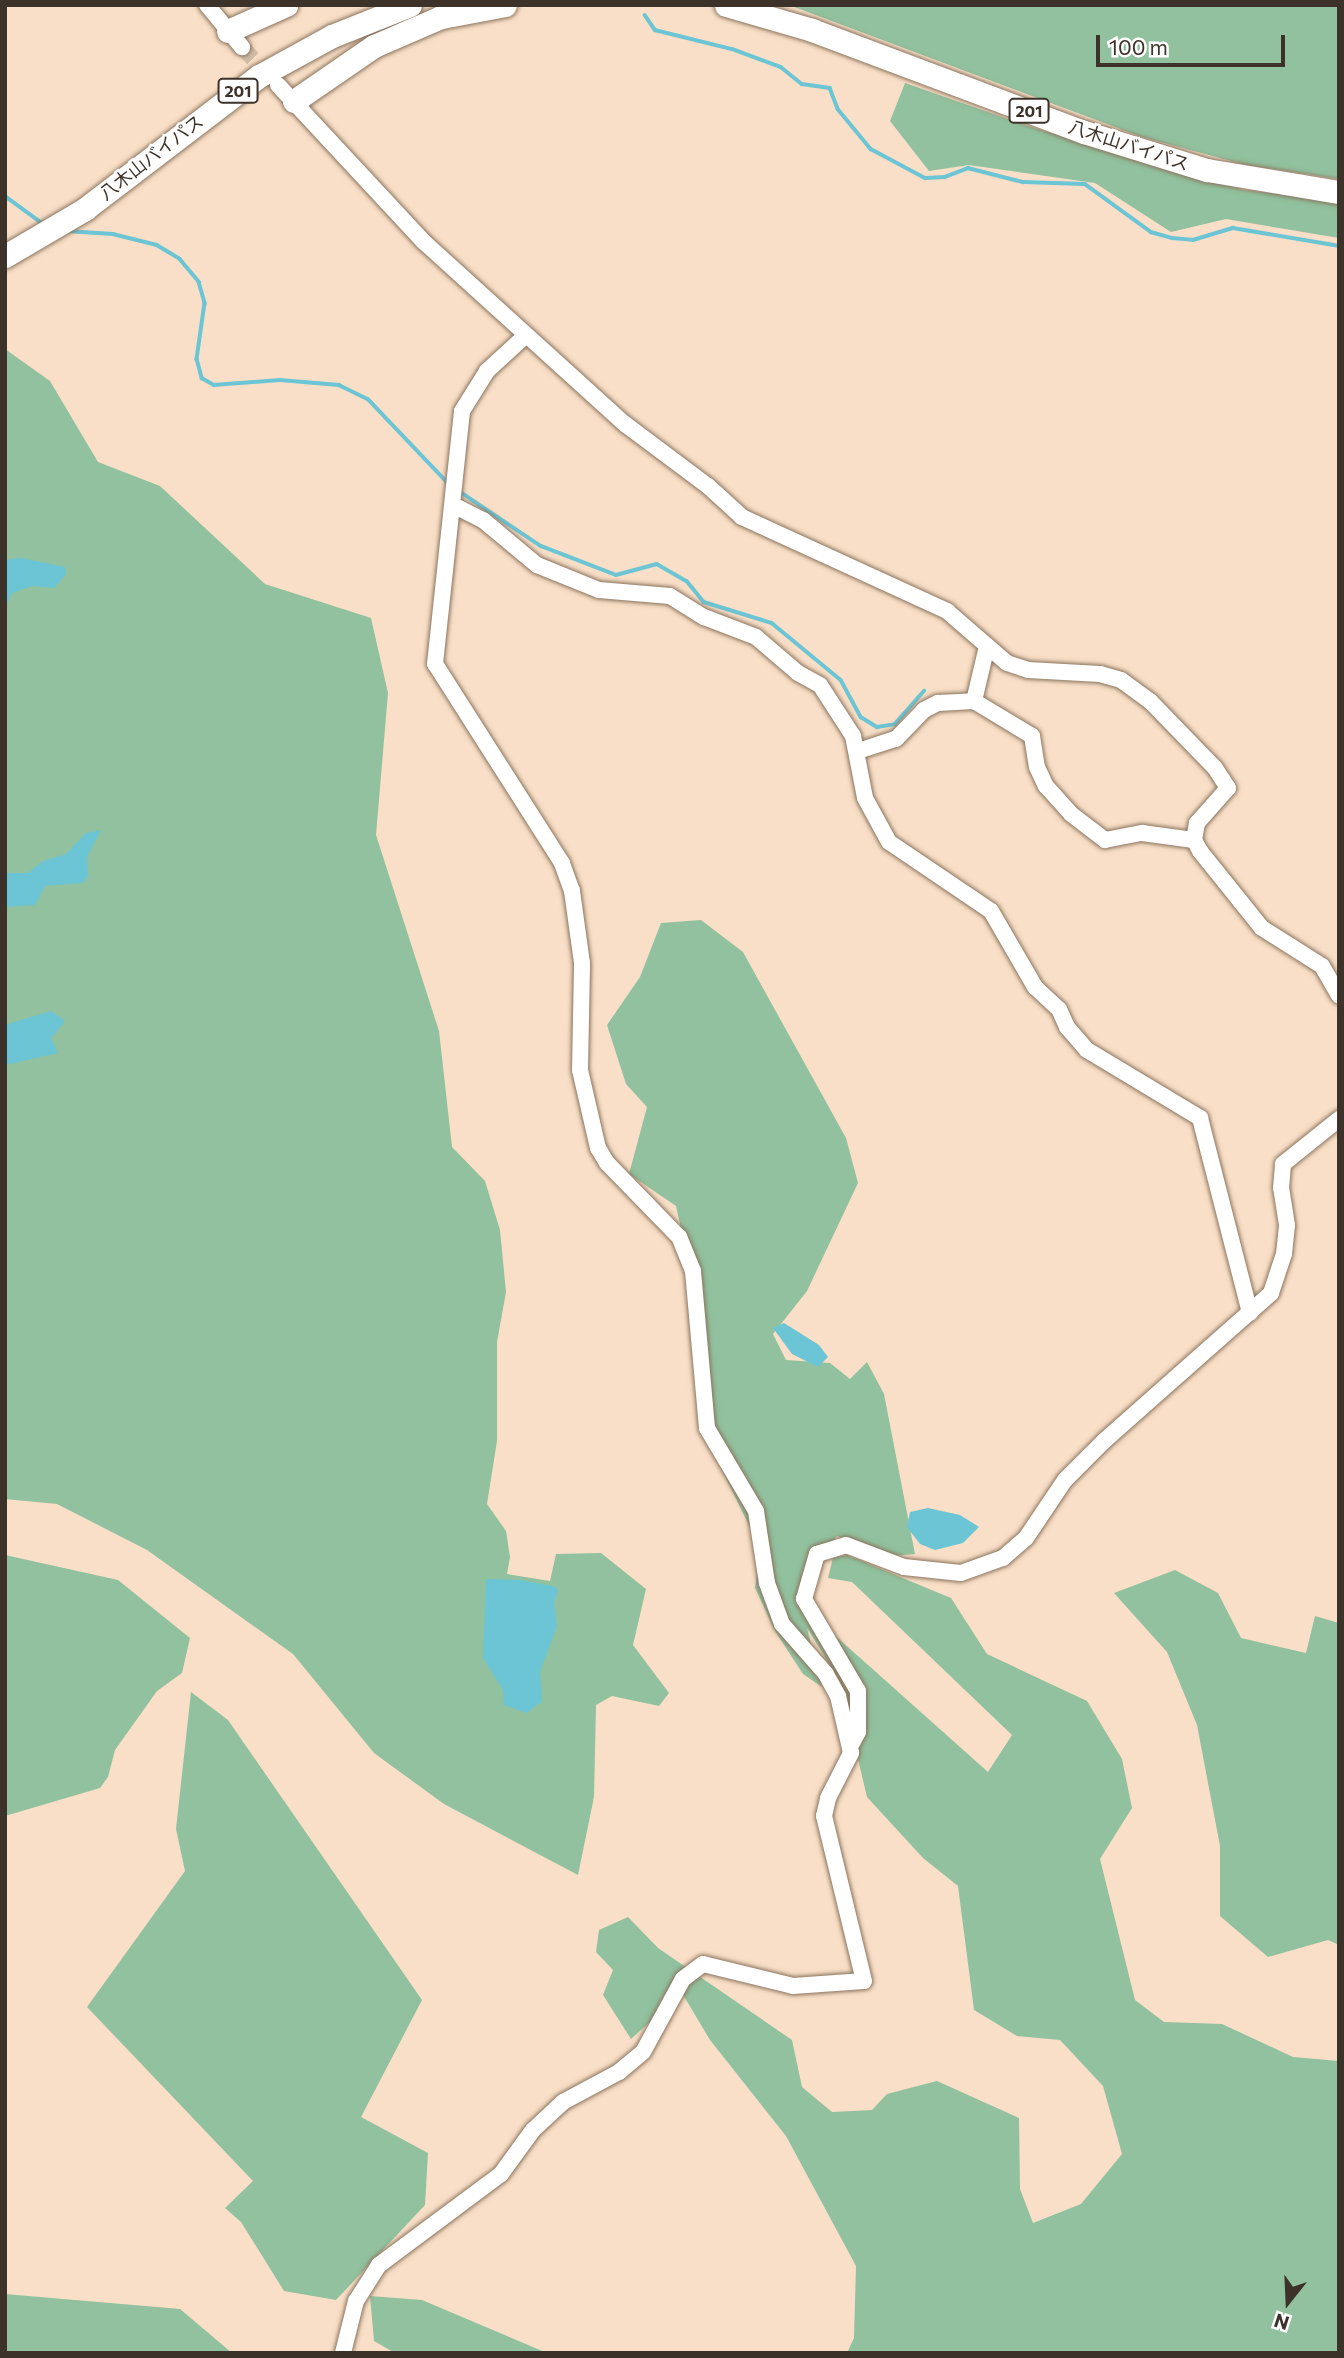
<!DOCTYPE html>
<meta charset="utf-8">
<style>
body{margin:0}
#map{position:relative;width:1344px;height:2358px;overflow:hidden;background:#f9dfc7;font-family:Commissioner,"Noto Sans JP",sans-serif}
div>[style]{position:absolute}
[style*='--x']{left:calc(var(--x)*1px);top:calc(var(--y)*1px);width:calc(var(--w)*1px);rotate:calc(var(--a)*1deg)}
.green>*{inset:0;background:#91c19e}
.water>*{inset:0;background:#6cc5d4}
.stream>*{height:3.5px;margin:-1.75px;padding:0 1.75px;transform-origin:1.75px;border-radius:1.75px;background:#6cc5d4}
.minor-tunnel>*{height:16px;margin-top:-8px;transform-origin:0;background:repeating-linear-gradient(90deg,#d3bca7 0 16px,transparent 0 24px)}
.roads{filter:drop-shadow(0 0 2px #8a735d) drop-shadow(0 0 2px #8a735d)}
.minor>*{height:16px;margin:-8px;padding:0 8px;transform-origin:8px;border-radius:8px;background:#fff}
.highway>*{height:23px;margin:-11.5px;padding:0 11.5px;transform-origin:11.5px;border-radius:11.5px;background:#fff}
span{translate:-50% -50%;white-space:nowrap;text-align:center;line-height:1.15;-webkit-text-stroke:5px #fff;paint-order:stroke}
.shield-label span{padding:2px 5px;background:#fff;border:2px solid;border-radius:5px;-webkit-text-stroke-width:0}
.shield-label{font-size:16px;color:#3c3229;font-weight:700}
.street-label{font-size:18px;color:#3c3229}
.frame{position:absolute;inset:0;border:7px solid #3c3229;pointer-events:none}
.north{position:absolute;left:1253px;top:2267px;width:70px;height:70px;-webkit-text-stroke:5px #fff;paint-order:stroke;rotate:198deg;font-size:19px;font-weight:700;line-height:28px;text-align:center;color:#3c3229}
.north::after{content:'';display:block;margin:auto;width:24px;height:32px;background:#3c3229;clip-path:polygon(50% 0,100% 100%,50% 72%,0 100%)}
.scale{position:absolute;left:1096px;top:35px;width:189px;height:32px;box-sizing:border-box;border:4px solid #3c3229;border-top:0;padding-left:9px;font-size:21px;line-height:24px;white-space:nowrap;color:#3c3229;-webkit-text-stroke:5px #fff;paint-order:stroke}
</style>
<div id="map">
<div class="green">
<i style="clip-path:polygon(789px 5px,1339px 5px,1339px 179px,1246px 165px,1142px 137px)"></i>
<i style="clip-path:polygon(905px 83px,1037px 129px,1244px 190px,1339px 201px,1339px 238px,1226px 219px,1171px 232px,1095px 183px,969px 165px,929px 171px,890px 121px)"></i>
<i style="clip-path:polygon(5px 349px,50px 381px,98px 462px,160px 486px,265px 584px,371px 618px,388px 693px,376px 835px,439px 1031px,452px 1147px,485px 1181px,500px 1230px,506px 1292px,497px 1342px,497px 1441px,487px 1504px,506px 1531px,510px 1557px,507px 1574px,550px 1581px,556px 1554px,601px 1553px,646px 1589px,633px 1645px,669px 1693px,659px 1706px,612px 1696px,596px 1705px,594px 1797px,578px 1875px,444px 1804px,374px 1753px,293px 1654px,147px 1550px,57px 1504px,5px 1499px)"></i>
<i style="clip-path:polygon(701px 920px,743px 952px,846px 1138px,858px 1183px,807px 1291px,773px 1334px,786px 1360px,830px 1363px,850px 1379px,867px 1362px,884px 1394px,915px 1554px,882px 1557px,837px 1536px,822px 1557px,811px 1594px,821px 1623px,988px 1772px,1012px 1735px,852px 1582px,828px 1578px,833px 1558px,847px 1555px,951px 1598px,987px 1654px,1087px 1701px,1122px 1759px,1132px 1808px,1100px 1859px,1135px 2000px,1164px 2022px,1222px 2024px,1293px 2057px,1339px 2061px,1339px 2353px,847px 2353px,854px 2338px,856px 2266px,786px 2136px,710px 2040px,682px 1993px,631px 2039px,603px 1995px,613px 1970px,596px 1952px,599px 1930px,628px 1917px,658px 1948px,792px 2040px,802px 2087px,832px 2112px,872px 2110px,887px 2094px,937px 2081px,1019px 2118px,1020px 2189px,1033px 2223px,1081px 2204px,1122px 2154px,1103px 2086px,1060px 2040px,1017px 2036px,974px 2010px,958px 1886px,923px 1858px,867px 1797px,839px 1679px,807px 1628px,822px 1687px,803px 1674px,775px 1631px,755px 1588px,760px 1548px,699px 1423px,694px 1288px,676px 1206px,629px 1174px,647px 1107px,626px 1084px,607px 1025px,640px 977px,661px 923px)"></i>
<i style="clip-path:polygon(5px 1555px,118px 1580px,190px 1638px,182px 1673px,157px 1691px,115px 1750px,108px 1777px,100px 1788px,5px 1816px)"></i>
<i style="clip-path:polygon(1175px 1570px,1218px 1593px,1241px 1638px,1306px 1653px,1315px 1616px,1339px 1623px,1339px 1945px,1328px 1940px,1268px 1957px,1220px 1916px,1220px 1846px,1197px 1725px,1167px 1652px,1114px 1593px)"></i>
<i style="clip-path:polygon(191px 1692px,228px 1720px,422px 2000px,361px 2117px,428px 2153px,425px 2205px,336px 2300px,284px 2291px,241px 2222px,225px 2208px,253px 2181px,87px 2007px,185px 1871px,176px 1829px)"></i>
<i style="clip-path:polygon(5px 2294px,180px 2309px,232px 2353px,5px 2353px)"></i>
<i style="clip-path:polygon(370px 2296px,422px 2300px,547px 2353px,395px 2353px,374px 2341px)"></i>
</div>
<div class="water">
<i style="clip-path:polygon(21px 558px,65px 567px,66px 574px,54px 588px,32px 586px,12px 593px,5px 607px,5px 560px)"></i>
<i style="clip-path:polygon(101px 830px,87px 857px,88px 876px,83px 883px,45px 886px,35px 905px,5px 907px,5px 873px,28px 873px,43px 861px,66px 854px,86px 833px)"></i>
<i style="clip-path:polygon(51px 1011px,65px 1021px,51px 1038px,58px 1053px,5px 1065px,5px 1025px)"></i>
<i style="clip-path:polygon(784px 1323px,819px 1345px,828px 1357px,818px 1367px,792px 1354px,773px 1328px)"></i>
<i style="clip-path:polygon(928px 1508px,960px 1515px,979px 1527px,963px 1543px,935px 1550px,920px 1544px,907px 1527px,910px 1512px)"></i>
<i style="clip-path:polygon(486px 1579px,521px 1580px,556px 1587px,558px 1591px,554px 1602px,557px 1626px,540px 1672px,542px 1701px,527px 1713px,504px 1705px,503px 1690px,483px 1658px)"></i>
</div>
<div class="stream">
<i style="--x:645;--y:15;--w:18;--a:56"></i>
<i style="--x:655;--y:30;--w:79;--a:13.9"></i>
<i style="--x:732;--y:49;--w:52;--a:20.2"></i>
<i style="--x:781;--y:67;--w:27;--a:39"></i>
<i style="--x:802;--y:84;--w:28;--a:8"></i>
<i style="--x:830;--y:88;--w:22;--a:69"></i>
<i style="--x:838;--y:109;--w:52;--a:50.5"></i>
<i style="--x:871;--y:149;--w:61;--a:28.2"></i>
<i style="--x:925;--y:178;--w:20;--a:-3"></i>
<i style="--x:945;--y:177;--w:25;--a:-21"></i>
<i style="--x:968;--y:168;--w:57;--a:14.3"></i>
<i style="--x:1023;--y:182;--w:62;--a:1.8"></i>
<i style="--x:1085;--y:184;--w:82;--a:36"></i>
<i style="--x:1151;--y:232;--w:22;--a:16"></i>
<i style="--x:1172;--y:238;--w:21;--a:5"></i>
<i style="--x:1193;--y:240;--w:42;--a:-16.7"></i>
<i style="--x:1233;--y:228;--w:108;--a:9.6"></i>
<i style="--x:5;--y:196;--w:46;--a:36.1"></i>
<i style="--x:66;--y:231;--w:47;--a:3.7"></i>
<i style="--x:113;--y:234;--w:45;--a:14"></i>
<i style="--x:157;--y:245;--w:27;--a:31"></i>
<i style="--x:180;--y:259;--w:30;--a:50"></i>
<i style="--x:199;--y:282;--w:22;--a:74"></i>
<i style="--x:205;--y:303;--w:57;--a:98.1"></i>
<i style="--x:197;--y:359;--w:20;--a:75"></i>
<i style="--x:202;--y:378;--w:14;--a:30"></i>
<i style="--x:214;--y:385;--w:66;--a:-4.3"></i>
<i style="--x:280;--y:380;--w:59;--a:4.8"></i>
<i style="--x:339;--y:385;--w:32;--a:26"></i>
<i style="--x:368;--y:399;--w:119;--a:46.4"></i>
<i style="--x:459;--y:491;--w:99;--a:33.9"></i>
<i style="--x:541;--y:546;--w:80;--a:21.1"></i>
<i style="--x:616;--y:575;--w:42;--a:-15"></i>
<i style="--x:657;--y:564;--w:34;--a:30"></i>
<i style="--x:687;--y:581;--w:27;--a:51"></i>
<i style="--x:704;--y:602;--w:71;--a:17.2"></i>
<i style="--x:772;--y:623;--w:89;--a:39.6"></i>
<i style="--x:841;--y:680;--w:42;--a:61.6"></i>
<i style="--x:861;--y:717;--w:19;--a:32"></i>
<i style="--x:877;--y:727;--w:18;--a:-9"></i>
<i style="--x:895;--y:724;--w:44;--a:-48.7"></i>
</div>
<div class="minor-tunnel">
<i style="--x:242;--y:47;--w:42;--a:46.9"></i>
</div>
<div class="roads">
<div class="minor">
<i style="--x:207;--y:5;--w:55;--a:50.2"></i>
<i style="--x:278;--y:85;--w:214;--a:47.1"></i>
<i style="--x:424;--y:242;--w:271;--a:42.2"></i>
<i style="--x:625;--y:424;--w:104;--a:36.8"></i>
<i style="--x:708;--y:486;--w:46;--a:42.4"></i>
<i style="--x:742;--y:517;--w:226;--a:24.6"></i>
<i style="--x:947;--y:611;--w:79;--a:40.9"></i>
<i style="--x:1007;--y:663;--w:22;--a:18"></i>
<i style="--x:1028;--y:670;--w:72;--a:3.2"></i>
<i style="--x:1100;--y:674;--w:22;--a:16"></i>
<i style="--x:1121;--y:680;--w:36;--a:36"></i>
<i style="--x:1150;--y:701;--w:93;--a:45.9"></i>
<i style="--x:1215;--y:768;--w:24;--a:57"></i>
<i style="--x:1228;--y:788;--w:47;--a:131.5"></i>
<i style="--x:1197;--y:823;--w:17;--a:100"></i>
<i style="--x:1194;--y:840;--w:13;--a:61"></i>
<i style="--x:1200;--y:851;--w:99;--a:51.2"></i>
<i style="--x:1262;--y:928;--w:71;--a:32.3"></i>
<i style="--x:1322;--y:966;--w:34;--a:60"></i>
<i style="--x:453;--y:505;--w:34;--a:27"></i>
<i style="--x:483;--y:520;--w:70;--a:39.8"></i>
<i style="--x:537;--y:565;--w:67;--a:22"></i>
<i style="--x:599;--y:590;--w:71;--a:4.8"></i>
<i style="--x:670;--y:596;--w:40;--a:32"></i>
<i style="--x:704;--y:617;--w:56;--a:21"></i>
<i style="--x:756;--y:637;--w:55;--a:40.6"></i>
<i style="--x:798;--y:673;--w:25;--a:29"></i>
<i style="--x:820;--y:685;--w:61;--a:57.1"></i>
<i style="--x:853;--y:736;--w:63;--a:79"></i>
<i style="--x:865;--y:798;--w:50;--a:61.4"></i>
<i style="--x:889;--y:842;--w:123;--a:34.1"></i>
<i style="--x:991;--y:911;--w:88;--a:59.9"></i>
<i style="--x:1035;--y:987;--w:33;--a:43"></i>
<i style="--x:1059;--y:1009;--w:20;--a:66"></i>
<i style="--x:1067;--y:1027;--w:30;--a:49"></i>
<i style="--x:1087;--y:1050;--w:132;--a:31"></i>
<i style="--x:1200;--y:1118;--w:201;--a:75.6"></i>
<i style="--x:987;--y:646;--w:57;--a:103.3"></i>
<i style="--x:974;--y:701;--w:68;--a:31.1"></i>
<i style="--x:1032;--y:736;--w:31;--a:81"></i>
<i style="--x:1037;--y:767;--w:21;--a:65"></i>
<i style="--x:1046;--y:786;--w:38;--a:48"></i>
<i style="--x:1071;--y:814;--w:43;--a:37.4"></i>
<i style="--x:1105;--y:840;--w:38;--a:-11"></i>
<i style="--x:1142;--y:833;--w:52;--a:7.7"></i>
<i style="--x:858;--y:751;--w:40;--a:-18"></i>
<i style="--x:896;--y:739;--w:40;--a:-46"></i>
<i style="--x:924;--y:710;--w:16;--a:-27"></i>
<i style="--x:938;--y:703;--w:36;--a:-3"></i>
<i style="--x:851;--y:1745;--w:15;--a:-62"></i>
<i style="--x:858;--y:1732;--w:41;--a:-90"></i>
<i style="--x:858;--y:1691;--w:107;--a:-120.4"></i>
<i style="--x:804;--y:1599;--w:47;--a:-73.9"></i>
<i style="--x:817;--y:1554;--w:30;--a:-17"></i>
<i style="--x:846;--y:1545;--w:62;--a:20.8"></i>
<i style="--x:904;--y:1567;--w:57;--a:6"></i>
<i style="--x:961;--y:1573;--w:45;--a:-19.7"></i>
<i style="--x:1003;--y:1558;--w:30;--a:-41"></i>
<i style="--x:1026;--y:1538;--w:70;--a:-56.1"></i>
<i style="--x:1065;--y:1480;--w:55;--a:-45"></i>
<i style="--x:1104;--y:1441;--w:223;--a:-41.5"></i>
<i style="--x:1271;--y:1293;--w:41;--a:-71.6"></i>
<i style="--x:1284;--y:1254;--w:29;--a:-84"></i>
<i style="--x:1287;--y:1225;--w:37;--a:-99"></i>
<i style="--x:1281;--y:1188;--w:24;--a:-85"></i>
<i style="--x:1283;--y:1164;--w:72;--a:-38.8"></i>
<i style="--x:343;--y:2353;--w:54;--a:-76"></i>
<i style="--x:356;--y:2301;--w:43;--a:-57.4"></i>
<i style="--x:379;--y:2265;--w:152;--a:-36.7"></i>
<i style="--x:501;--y:2174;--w:54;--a:-54"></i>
<i style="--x:533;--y:2130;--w:41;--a:-43"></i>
<i style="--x:563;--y:2102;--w:64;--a:-28.2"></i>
<i style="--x:619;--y:2072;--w:31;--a:-40"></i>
<i style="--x:643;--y:2052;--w:83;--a:-61.3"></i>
<i style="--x:683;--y:1979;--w:25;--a:-37"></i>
<i style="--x:703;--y:1964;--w:93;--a:13.7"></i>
<i style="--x:793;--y:1986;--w:71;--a:-4"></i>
<i style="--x:864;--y:1981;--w:170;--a:-103.6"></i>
<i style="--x:824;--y:1816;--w:18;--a:-77"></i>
<i style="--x:828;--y:1798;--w:51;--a:-62.9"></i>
<i style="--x:851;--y:1753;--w:58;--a:-102.8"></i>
<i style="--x:838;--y:1696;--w:25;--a:-119"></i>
<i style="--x:826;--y:1674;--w:67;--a:-131.3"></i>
<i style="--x:782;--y:1624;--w:44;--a:-110.1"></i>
<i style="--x:767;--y:1583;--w:73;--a:-98.7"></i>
<i style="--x:756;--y:1511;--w:96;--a:-120.6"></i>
<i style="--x:707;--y:1428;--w:158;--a:-95.1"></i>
<i style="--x:693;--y:1271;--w:37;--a:-112"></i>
<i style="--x:679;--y:1237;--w:103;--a:-134.2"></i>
<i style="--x:607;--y:1163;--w:17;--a:-121"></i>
<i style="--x:598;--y:1148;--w:80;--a:-103"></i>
<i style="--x:580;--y:1070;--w:107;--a:-88.9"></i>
<i style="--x:582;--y:963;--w:73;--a:-97.9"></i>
<i style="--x:572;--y:891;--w:30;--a:-110"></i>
<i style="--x:562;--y:863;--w:236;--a:-122.5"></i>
<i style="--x:435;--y:664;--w:254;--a:-83.9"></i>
<i style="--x:462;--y:411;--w:47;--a:-58"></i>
<i style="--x:487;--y:371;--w:52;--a:-42.6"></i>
</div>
<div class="highway">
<i style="--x:726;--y:5;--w:90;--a:16.2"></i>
<i style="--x:812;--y:30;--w:290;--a:20.6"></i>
<i style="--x:1084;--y:132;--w:129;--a:17.2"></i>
<i style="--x:1207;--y:170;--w:134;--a:9.5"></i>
<i style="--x:228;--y:31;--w:64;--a:-24.1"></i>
<i style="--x:294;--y:101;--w:97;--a:-34.5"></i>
<i style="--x:374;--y:46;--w:73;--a:-23.4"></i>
<i style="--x:441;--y:17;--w:65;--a:-10.6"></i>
<i style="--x:5;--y:256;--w:93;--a:-30.4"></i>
<i style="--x:85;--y:209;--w:219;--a:-37.4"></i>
<i style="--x:259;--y:76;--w:83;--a:-28.7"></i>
<i style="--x:332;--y:36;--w:84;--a:-21.7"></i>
</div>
</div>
<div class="shield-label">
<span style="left:238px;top:91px">201</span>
<span style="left:1029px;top:111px">201</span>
</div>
<div class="street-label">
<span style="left:1129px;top:145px;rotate:18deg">八木山バイパス</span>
<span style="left:151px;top:157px;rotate:-38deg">八木山バイパス</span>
</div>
<div class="frame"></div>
<div class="north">N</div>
<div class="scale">100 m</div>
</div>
